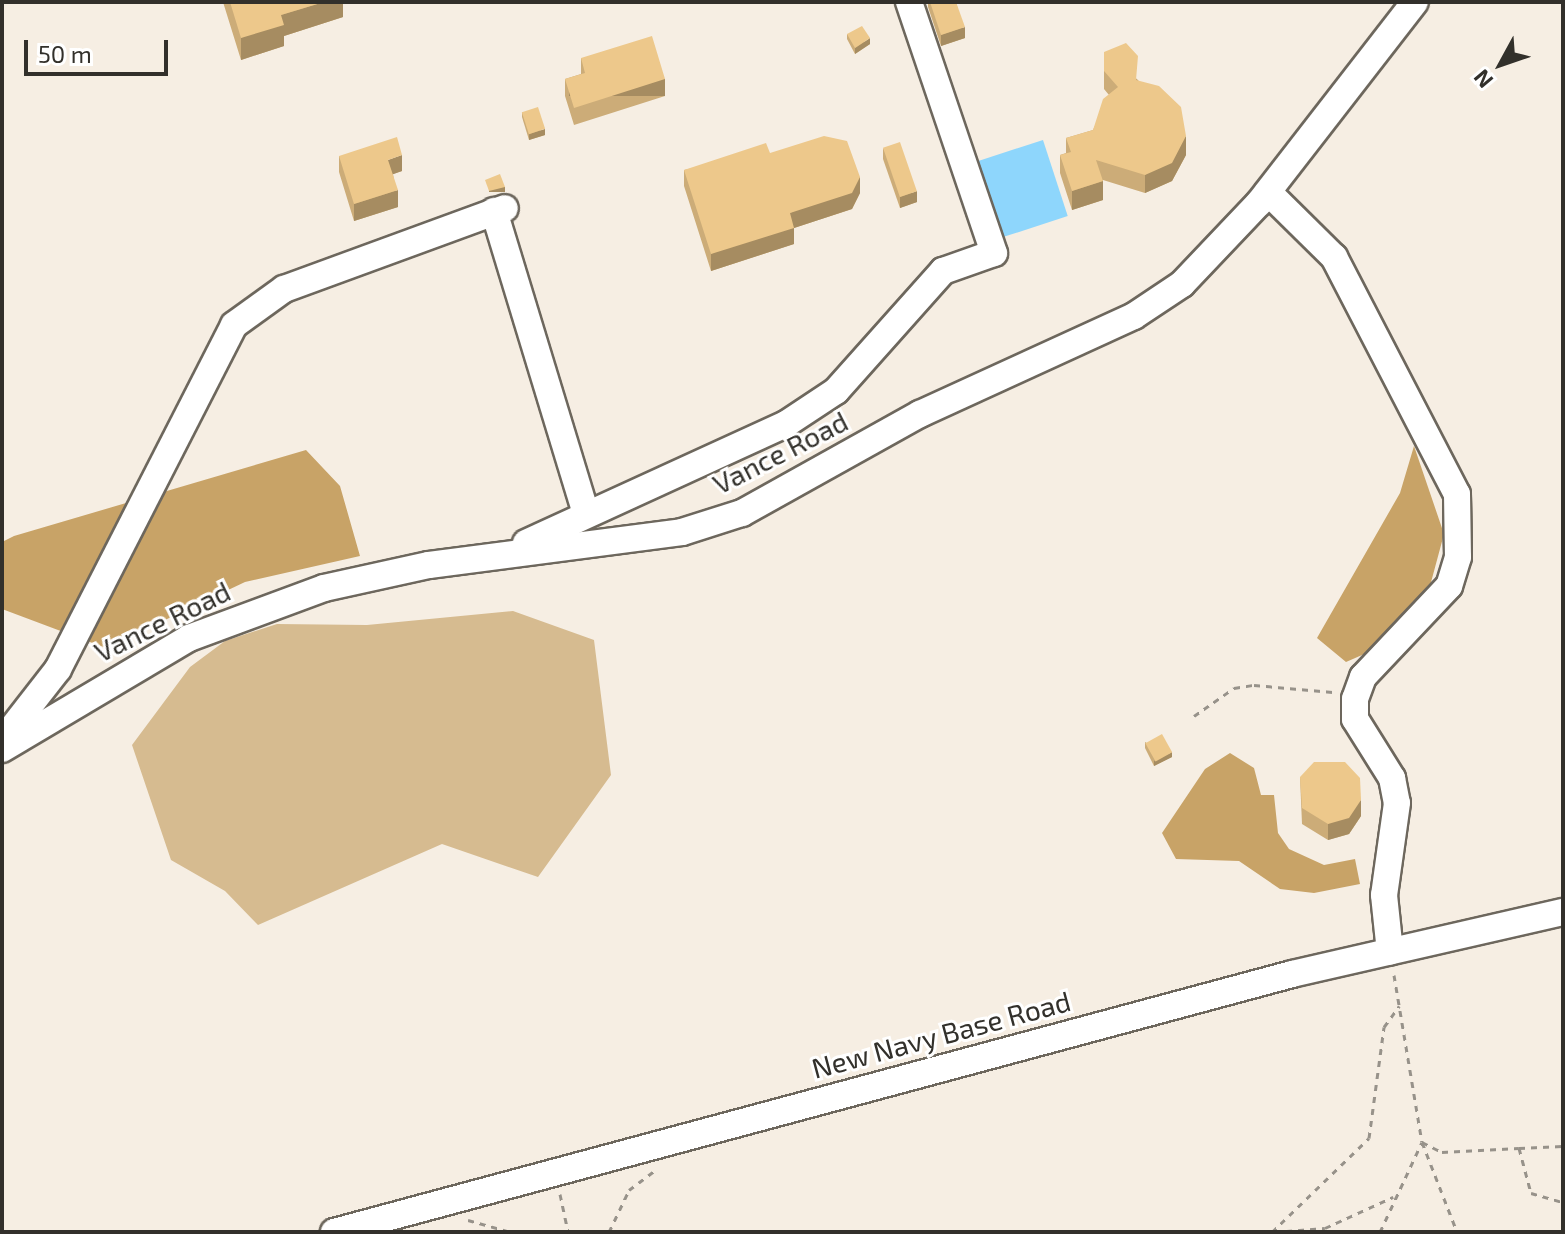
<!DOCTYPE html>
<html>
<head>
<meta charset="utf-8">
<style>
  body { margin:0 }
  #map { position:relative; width:1565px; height:1234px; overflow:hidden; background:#f6eee3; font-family:"Exo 2",sans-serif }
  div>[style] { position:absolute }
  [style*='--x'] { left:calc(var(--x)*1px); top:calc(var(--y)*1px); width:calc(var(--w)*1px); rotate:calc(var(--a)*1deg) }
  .green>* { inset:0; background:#d6bb90 }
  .forest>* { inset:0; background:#c8a367 }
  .water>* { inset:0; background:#8ed6fc; transform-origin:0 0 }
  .path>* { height:3px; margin-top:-1.5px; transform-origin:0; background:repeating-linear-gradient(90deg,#97928a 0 6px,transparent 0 12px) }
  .roads { filter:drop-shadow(2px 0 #6d675d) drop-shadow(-2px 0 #6d675d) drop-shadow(0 2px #6d675d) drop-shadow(0 -2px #6d675d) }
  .minor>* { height:26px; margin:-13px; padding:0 13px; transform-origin:13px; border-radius:13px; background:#fff }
  .wall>* { inset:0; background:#ccac78 }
  .shaded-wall>* { inset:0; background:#a68c61; transform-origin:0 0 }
  .building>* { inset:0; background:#edc88b; transform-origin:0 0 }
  span { translate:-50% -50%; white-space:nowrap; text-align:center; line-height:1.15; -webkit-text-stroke:6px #fff; paint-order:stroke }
  .street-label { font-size:28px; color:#32302b }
  .frame { position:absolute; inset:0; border:4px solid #32302b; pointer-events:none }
  .north { position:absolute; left:1461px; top:24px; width:80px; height:80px; -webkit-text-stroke:6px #fff; paint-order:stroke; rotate:230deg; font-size:22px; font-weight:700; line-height:32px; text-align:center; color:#32302b }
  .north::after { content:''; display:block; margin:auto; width:28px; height:36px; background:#32302b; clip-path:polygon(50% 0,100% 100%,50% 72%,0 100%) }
  .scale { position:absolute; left:24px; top:40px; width:144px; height:36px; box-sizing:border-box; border:4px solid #32302b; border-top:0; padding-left:10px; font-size:24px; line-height:28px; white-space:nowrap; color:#32302b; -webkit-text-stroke:6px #fff; paint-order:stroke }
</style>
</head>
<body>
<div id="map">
  <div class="green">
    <div style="clip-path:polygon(513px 611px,594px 640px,611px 775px,538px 877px,442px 844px,258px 925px,225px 891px,171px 860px,132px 745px,190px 667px,225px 641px,277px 624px,367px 625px)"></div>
  </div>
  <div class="forest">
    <div style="clip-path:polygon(1414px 446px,1444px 534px,1430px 586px,1369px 652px,1346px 662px,1317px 638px,1400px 493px)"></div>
    <div style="clip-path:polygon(306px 450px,340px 486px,360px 556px,245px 582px,106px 648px,2px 609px,2px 542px,14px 536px)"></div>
    <div style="clip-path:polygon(1230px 753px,1254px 768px,1261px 795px,1274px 795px,1278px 833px,1289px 849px,1324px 865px,1355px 859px,1360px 884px,1314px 893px,1280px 889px,1239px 861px,1176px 859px,1162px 833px,1205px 769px)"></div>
  </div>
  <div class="water">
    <div style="left:1043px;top:140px;width:80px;height:68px;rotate:72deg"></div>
  </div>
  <div class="path">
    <div style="--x:1194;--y:716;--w:49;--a:-35"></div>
    <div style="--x:1234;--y:688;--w:20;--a:-9"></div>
    <div style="--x:1254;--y:685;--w:79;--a:5.1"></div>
    <div style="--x:1394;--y:975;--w:169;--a:80.5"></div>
    <div style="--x:1422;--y:1142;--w:97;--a:68.7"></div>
    <div style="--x:1422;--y:1142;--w:22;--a:27"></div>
    <div style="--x:1442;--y:1152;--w:77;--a:-3"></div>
    <div style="--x:1519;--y:1148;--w:47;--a:75.1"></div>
    <div style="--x:1531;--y:1193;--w:33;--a:16"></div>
    <div style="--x:1519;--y:1148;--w:44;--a:-2.6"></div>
    <div style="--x:560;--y:1194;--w:39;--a:78"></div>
    <div style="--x:468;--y:1220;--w:45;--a:15.6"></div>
    <div style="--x:609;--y:1232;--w:47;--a:-64.5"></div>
    <div style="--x:629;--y:1190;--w:34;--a:-37"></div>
    <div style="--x:1272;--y:1232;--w:135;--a:-44.1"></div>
    <div style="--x:1369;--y:1138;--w:112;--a:-82.3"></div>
    <div style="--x:1384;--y:1027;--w:26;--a:-54"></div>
    <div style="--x:1274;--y:1232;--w:51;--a:-4.5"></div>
    <div style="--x:1325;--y:1228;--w:75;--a:-24.5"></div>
    <div style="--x:1380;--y:1232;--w:99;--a:-65"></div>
  </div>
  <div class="roads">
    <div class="minor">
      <div style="--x:1268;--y:192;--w:93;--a:44.6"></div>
      <div style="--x:1334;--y:257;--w:267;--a:62.6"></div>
      <div style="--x:1457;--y:494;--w:63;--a:89.1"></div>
      <div style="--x:1458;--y:557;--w:30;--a:107"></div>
      <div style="--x:1449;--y:586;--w:125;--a:133.4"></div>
      <div style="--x:1363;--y:677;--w:23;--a:110"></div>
      <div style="--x:1355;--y:699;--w:20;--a:90"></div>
      <div style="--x:1355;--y:719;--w:70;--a:57.9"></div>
      <div style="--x:1392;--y:778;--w:25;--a:79"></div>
      <div style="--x:1397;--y:803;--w:93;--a:98"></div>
      <div style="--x:1384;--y:895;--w:57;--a:84"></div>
      <div style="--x:494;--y:211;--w:316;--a:73.1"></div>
      <div style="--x:526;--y:543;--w:286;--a:-24.6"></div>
      <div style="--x:786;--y:424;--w:60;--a:-33.4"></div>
      <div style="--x:836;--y:391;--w:161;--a:-48.3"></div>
      <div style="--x:943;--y:271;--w:54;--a:-19.4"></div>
      <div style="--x:994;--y:253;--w:265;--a:-108.7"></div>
      <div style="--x:2;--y:741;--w:91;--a:-52.1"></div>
      <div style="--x:58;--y:669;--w:386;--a:-62.9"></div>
      <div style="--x:234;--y:325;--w:62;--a:-35.8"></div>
      <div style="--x:284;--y:289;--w:235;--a:-20.1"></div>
      <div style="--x:2;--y:749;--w:217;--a:-30.7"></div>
      <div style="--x:189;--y:638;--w:144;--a:-20.3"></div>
      <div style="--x:324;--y:588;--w:107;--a:-12.4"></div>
      <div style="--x:429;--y:565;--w:255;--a:-7.4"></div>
      <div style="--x:682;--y:532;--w:63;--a:-17.6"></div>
      <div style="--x:742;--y:513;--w:204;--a:-29.1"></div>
      <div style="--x:920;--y:414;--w:235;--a:-24.6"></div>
      <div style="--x:1134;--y:316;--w:58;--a:-33.7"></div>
      <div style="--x:1182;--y:284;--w:112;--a:-46.5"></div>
      <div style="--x:1259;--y:203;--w:254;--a:-52.2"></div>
      <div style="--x:334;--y:1232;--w:992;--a:-15.07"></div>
      <div style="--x:1292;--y:974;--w:278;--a:-12.9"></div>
    </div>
  </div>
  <div class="wall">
    <div style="clip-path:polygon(223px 2px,343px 2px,343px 17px,284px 36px,284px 46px,241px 60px)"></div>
    <div style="clip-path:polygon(928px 2px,956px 2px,965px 38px,941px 46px,928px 7px)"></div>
    <div style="clip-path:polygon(847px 34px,870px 44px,855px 54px,847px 39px)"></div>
    <div style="clip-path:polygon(1104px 52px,1138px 80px,1186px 155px,1172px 181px,1145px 193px,1103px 180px,1103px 200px,1072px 210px,1060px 173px,1060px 155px,1066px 153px,1066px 138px,1093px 130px,1109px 95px,1104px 89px)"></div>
    <div style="clip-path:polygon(581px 58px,665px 96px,574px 125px,565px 96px,565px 79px,581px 74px)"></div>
    <div style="clip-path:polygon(522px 112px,545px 135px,529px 140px,522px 117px)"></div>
    <div style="clip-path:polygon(883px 148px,917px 202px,900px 208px,883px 159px)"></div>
    <div style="clip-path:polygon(770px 153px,860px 193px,852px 209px,794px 228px,794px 244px,711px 271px,684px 186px,684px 170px)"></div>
    <div style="clip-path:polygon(339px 156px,402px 171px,393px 174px,398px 207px,354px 221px,339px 172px)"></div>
    <div style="clip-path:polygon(1145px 742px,1172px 757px,1154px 766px,1145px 748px)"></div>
    <div style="clip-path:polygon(1300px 777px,1361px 816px,1349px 834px,1328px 840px,1302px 824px)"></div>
  </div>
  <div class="shaded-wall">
    <div style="clip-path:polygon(324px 2px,343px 2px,343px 17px,284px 36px,284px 46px,241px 60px,241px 38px,281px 15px)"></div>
    <div style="clip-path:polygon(965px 27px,965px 38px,941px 46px,941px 35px)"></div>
    <div style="clip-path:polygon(870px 38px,870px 44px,855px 54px,855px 48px)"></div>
    <div style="left:665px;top:79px;width:17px;height:96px;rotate:90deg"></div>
    <div style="clip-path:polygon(545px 129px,545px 135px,529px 140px,529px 134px)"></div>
    <div style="clip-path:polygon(1186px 136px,1186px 155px,1172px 181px,1145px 193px,1145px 175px)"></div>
    <div style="clip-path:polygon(402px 155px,402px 171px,388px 176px,388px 160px)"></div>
    <div style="clip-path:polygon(860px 177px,860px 193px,852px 209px,794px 228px,794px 244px,711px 271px,711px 254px)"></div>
    <div style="clip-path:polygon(1103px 181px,1103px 200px,1072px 210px,1072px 191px)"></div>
    <div style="left:505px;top:187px;width:5px;height:16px;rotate:90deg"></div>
    <div style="clip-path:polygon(398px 190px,398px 207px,354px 221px,354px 204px)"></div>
    <div style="clip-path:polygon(917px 191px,917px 202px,900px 208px,900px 197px)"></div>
    <div style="clip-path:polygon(1172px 752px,1172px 757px,1154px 766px,1154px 761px)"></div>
    <div style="clip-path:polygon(1361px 800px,1361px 816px,1349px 834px,1328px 840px,1328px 824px)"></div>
  </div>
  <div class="building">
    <div style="clip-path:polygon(230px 2px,324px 2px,281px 15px,284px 25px,241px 38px)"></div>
    <div style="clip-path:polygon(930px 2px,956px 2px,965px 27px,941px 35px)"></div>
    <div style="clip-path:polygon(862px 26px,870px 38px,855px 48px,847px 34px)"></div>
    <div style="clip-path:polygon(652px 36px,665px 79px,574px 108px,565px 79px,585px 73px,581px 58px)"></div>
    <div style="clip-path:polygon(1126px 43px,1138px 56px,1136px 80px,1159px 86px,1181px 107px,1186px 136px,1172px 163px,1145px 175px,1096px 160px,1103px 181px,1072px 191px,1060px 155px,1071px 152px,1066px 138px,1093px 130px,1103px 99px,1118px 87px,1104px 71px,1104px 52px)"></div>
    <div style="left:538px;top:107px;width:23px;height:17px;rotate:72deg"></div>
    <div style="clip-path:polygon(824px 136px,847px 141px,860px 177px,852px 193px,790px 213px,794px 228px,711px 254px,684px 170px,766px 143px,770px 153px)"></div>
    <div style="clip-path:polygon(397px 137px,402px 155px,388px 160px,398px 190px,354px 204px,339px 156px)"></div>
    <div style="left:900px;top:142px;width:52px;height:18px;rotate:71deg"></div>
    <div style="clip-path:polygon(500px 174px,505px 187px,489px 191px,485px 180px)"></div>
    <div style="left:1162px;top:734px;width:21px;height:19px;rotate:61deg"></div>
    <div style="clip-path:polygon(1314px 762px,1345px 762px,1360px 778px,1361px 800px,1349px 818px,1328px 824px,1302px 808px,1300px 777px)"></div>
  </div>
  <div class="street-label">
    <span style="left:780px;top:452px;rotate:-27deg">Vance Road</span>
    <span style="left:162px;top:621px;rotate:-26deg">Vance Road</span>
    <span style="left:941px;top:1034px;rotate:-15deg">New Navy Base Road</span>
  </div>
  <div class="frame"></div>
  <div class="north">N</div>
  <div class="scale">50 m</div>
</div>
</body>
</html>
